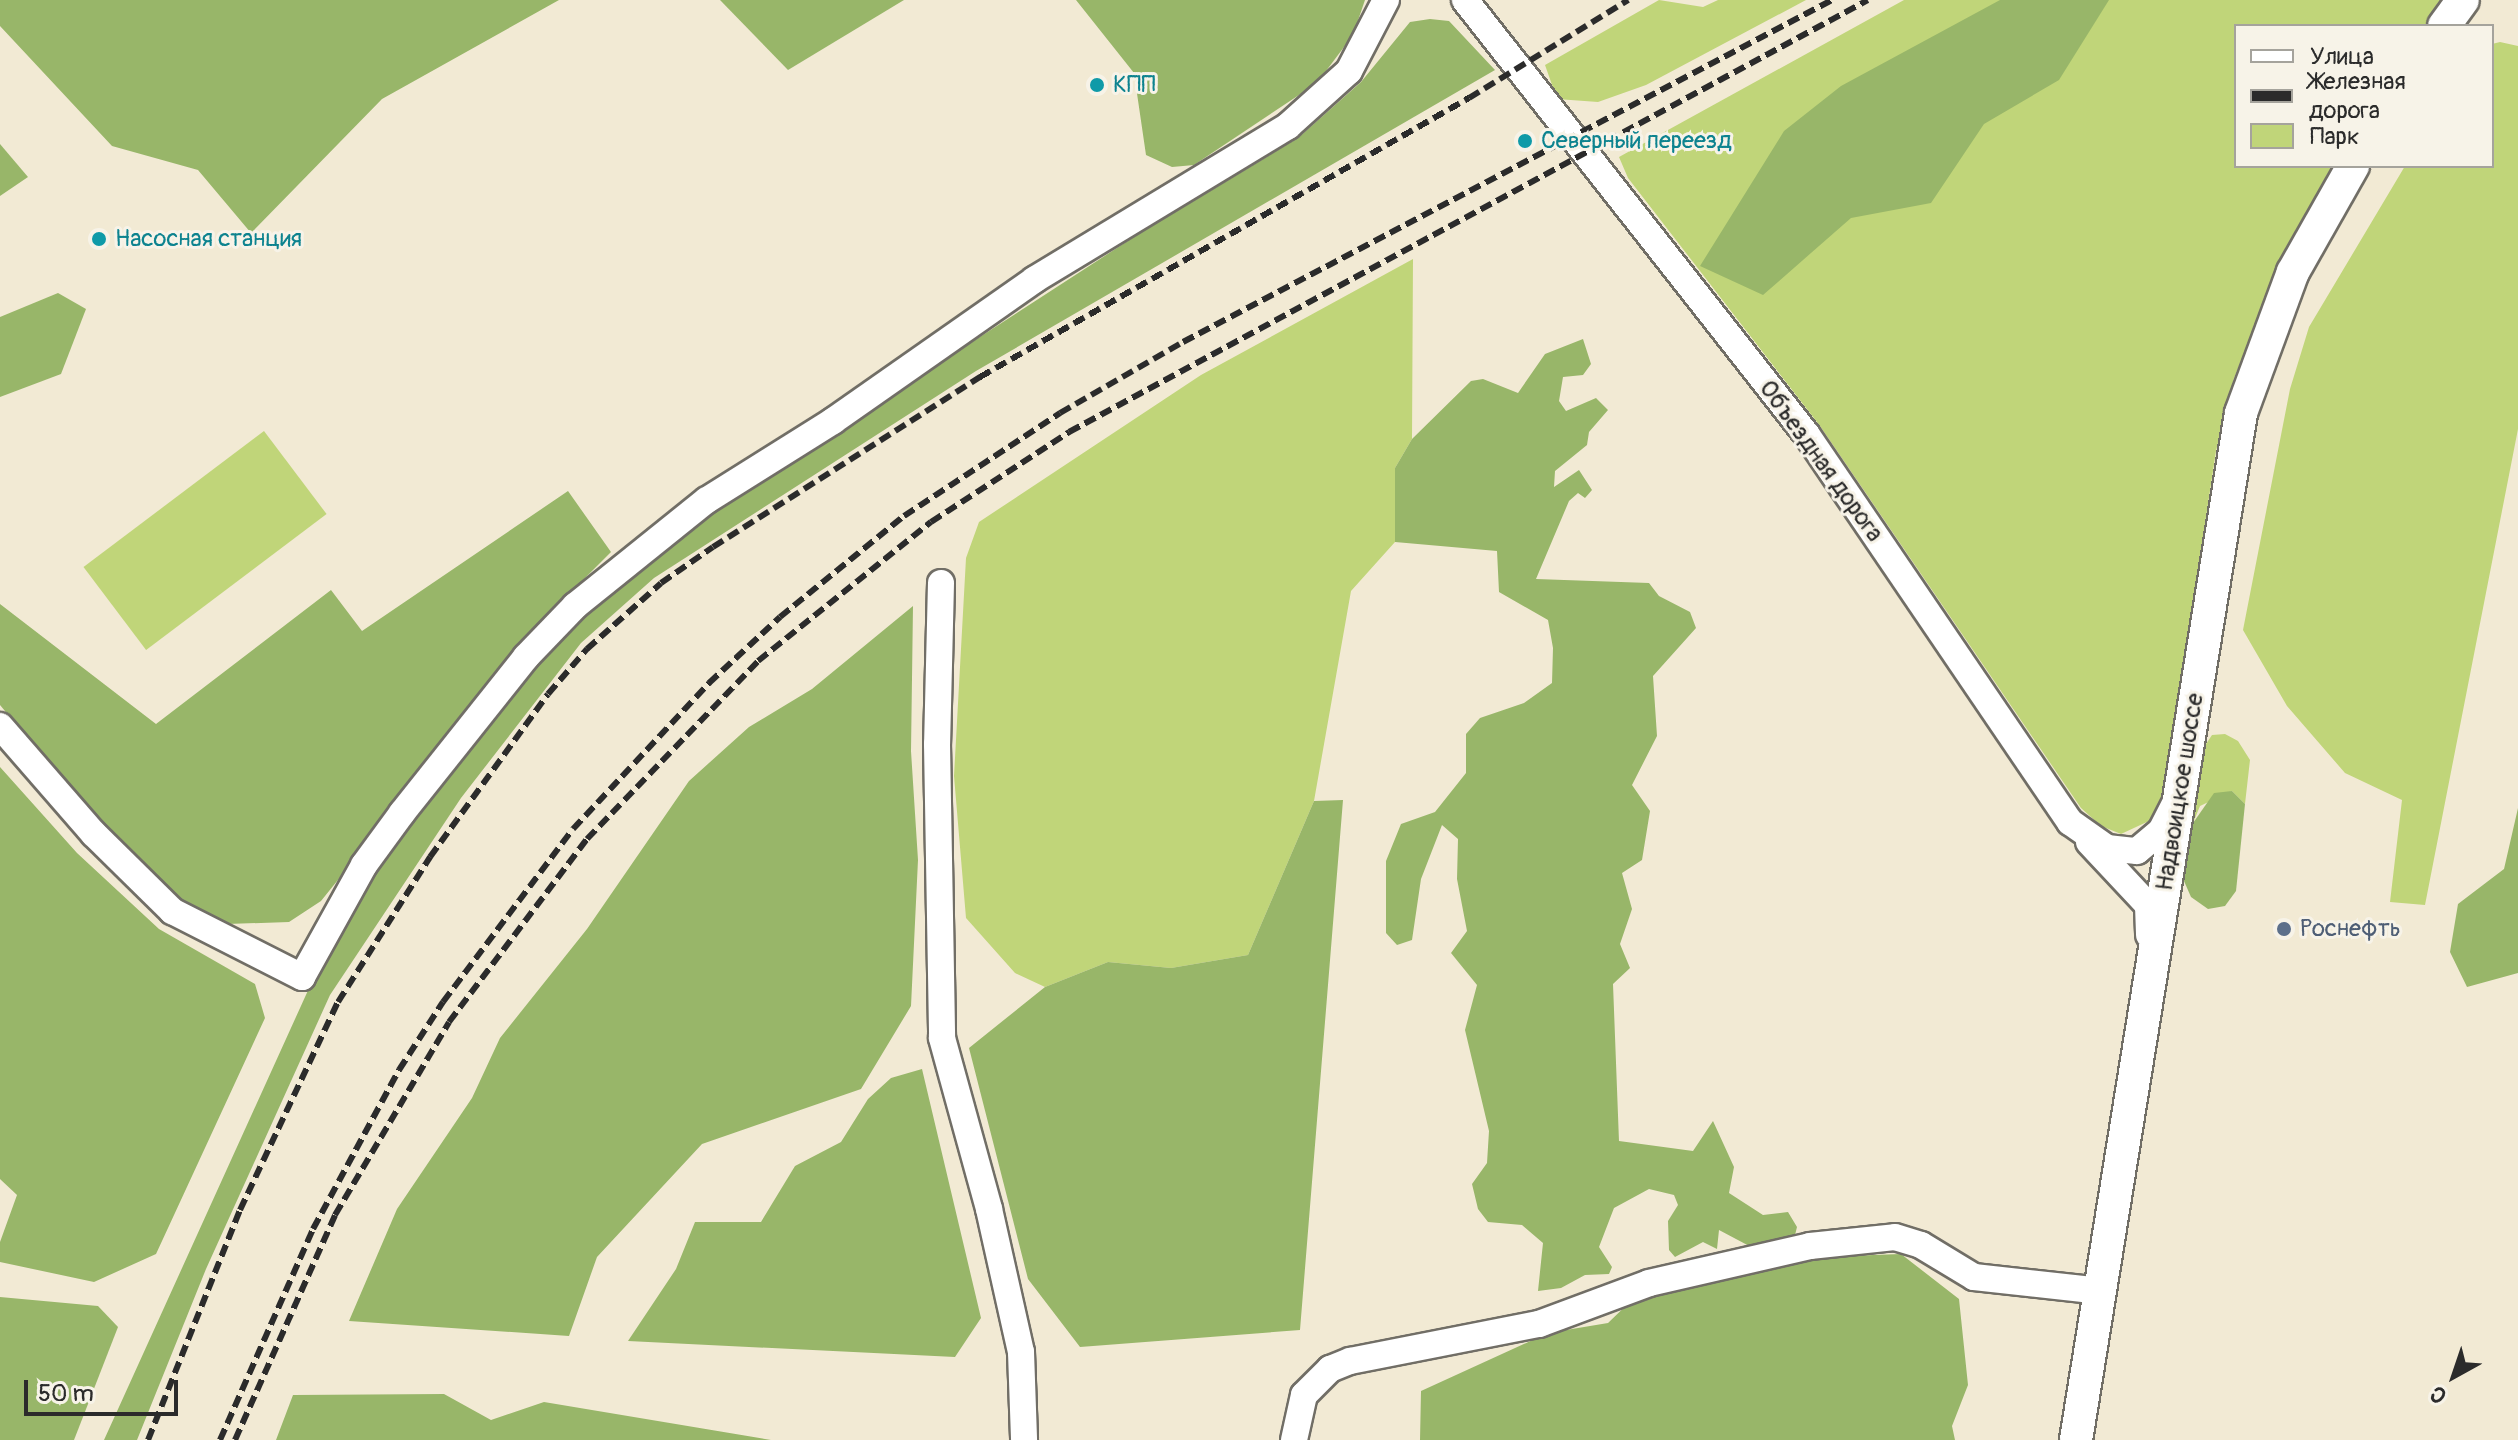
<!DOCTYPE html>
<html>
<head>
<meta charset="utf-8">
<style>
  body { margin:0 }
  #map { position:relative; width:2518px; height:1440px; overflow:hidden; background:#f2ead4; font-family:Pangolin,sans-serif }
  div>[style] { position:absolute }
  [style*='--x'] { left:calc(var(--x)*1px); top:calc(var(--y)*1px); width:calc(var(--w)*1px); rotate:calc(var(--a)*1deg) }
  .green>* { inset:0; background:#c0d579; transform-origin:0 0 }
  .forest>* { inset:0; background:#98b669 }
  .roads { filter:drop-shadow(2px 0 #716e66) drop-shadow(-2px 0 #716e66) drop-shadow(0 2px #716e66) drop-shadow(0 -2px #716e66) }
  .minor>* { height:26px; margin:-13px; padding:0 13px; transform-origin:13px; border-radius:13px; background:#fff }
  .major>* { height:32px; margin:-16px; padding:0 16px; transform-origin:16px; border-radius:16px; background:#fff }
  .rail>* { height:6px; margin-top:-3px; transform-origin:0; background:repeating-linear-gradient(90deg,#2b2b2b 0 12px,transparent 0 18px) }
  .dots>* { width:22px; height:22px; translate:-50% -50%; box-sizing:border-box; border:4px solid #f7f3e8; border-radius:50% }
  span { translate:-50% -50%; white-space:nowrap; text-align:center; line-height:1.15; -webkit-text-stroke:6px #f7f3e8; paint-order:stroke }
  .culture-label { font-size:24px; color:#0d838f }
  .left { translate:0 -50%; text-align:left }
  .street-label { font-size:24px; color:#2b2b2b }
  .service-label { font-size:24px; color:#4e5e75 }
  .legend { position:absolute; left:2234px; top:24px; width:260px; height:144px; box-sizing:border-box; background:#f7f3e8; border:2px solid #a5a39c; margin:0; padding:10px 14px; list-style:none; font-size:24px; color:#2b2b2b }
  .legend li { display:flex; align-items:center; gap:16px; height:40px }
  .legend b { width:40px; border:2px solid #a5a39c }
  .north { position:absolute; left:2414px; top:1336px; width:80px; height:80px; -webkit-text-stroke:6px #f7f3e8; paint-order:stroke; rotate:220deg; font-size:22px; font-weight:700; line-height:32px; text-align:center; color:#2b2b2b }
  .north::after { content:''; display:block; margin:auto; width:28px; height:36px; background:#2b2b2b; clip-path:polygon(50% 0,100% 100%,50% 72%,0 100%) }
  .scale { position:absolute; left:24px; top:1380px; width:154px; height:36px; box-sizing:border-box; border:4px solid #2b2b2b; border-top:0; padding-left:10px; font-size:24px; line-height:28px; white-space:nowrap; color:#2b2b2b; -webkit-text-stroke:6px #f7f3e8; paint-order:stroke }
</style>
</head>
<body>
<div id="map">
  <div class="green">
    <div style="clip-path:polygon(1659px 0,1703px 7px,1718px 0,1806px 0,1646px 85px,1598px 102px,1557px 99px,1545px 65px)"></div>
    <div style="clip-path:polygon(1904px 0,2441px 0,2425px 26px,2236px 26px,2236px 166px,2341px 166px,2263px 307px,2234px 378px,2216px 451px,2163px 801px,2149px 821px,2121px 834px,2101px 826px,2081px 808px,1820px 426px,1628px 178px,1619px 157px)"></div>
    <div style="clip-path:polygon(2500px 42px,2518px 46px,2518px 429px,2425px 905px,2390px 902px,2402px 800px,2345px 773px,2287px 706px,2243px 630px,2290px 389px,2309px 327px,2405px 166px,2492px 166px,2492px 44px)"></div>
    <div style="clip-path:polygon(1413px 259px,1412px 439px,1395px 468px,1395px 542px,1351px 591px,1314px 801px,1248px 955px,1171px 968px,1108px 962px,1045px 987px,1015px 973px,966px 918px,954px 776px,966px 558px,979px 522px,1201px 375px)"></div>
    <div style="left:264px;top:431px;width:104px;height:226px;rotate:53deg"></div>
    <div style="clip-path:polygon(2225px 734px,2238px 741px,2250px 760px,2245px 804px,2232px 791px,2200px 806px,2193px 823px,2204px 747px,2212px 735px)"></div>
  </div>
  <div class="forest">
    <div style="clip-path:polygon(0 0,559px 0,382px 99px,251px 233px,198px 170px,112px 146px,0 26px)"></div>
    <div style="clip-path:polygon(720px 0,904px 0,788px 70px)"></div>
    <div style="clip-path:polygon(1076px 0,1365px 0,1353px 35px,1317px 83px,1194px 165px,1172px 167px,1146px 155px,1134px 73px)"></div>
    <div style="clip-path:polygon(2000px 0,2109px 0,2059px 80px,1984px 124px,1931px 203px,1851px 218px,1763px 295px,1700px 266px,1784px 131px,1841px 86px)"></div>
    <div style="clip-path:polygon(1430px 19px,1449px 21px,1495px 70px,976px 371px,654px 578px,581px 643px,461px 798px,330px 995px,206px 1269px,137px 1440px,104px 1440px,315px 975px,376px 867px,537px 663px,598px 600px,727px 501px,1137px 235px,1298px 138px,1361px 82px,1410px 22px)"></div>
    <div style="clip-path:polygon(0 144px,28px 177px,0 196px)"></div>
    <div style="clip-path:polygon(58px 293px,86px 309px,61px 374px,0 397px,0 317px)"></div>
    <div style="clip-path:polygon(1583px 339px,1591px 364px,1583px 375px,1563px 377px,1559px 401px,1566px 411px,1596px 398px,1608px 410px,1589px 432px,1587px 445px,1555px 471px,1554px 487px,1579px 470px,1592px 490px,1585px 498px,1578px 493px,1569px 501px,1536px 579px,1649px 583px,1659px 596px,1690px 612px,1696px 628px,1653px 676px,1657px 736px,1632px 785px,1650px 811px,1642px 860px,1622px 873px,1632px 909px,1620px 944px,1630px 968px,1613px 984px,1619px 1141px,1693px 1151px,1713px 1121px,1734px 1167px,1729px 1193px,1763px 1215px,1788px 1212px,1797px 1227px,1794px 1239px,1753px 1248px,1719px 1230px,1717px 1249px,1703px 1242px,1675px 1257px,1669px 1250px,1668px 1221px,1678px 1205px,1674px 1195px,1649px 1189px,1614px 1208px,1599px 1247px,1612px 1267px,1609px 1274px,1585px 1275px,1561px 1288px,1538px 1291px,1543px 1243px,1522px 1225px,1488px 1222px,1478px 1209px,1472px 1184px,1487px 1163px,1489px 1131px,1465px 1030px,1477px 985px,1451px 953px,1467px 931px,1457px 879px,1458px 839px,1442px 825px,1421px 879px,1412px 940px,1397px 945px,1386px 933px,1386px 861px,1401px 824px,1435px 812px,1466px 773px,1466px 734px,1480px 718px,1524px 703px,1552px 683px,1553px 648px,1548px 620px,1499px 592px,1497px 551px,1395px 542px,1395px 468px,1412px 439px,1471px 381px,1483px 379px,1518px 393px,1545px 354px)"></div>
    <div style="clip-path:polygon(568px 491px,611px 552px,563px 600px,321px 901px,289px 922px,227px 924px,181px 900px,68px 787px,0 705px,0 604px,156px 724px,331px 590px,362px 631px)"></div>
    <div style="clip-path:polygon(913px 606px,911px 751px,918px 860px,911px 1006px,861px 1089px,702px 1144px,597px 1257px,569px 1336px,349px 1321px,397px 1209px,472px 1098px,500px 1038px,587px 929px,689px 781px,749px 727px,812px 689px)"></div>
    <div style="clip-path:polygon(0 767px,77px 853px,159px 929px,255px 984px,265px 1018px,156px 1254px,94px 1282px,0 1262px,0 1242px,17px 1195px,0 1179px)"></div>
    <div style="clip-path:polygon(2232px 791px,2245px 804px,2236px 891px,2225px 906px,2208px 909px,2191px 897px,2184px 881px,2193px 823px,2214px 793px)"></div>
    <div style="clip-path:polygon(1343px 800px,1300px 1330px,1080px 1347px,1028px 1279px,969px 1048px,1045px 987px,1108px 962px,1171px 968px,1248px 955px,1314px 801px)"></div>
    <div style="clip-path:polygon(2518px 808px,2518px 973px,2467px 987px,2450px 952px,2458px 904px,2504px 869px)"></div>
    <div style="clip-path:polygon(922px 1069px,981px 1318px,955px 1357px,628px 1341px,676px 1269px,695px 1222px,761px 1222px,795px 1166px,841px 1142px,868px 1099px,891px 1078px)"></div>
    <div style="clip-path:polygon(1901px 1254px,1959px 1299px,1968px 1385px,1952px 1426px,1955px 1440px,1420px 1440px,1421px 1391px,1548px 1333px,1608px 1323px,1635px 1297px,1819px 1257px)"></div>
    <div style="clip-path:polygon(0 1297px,98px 1306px,118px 1327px,74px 1440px,0 1440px)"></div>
    <div style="clip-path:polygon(444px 1394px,491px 1420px,544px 1402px,771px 1440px,276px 1440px,293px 1395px)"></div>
  </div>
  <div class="roads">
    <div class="minor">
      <div style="--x:1465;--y:0;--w:553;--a:51.83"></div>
      <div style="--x:1807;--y:435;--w:468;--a:55.8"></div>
      <div style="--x:2070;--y:822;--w:45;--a:35.1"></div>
      <div style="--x:2107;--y:848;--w:30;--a:6"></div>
      <div style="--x:2137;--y:851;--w:31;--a:-40"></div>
      <div style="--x:2161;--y:831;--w:30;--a:-63"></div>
      <div style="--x:941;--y:583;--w:161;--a:91.4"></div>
      <div style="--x:937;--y:744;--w:294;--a:89"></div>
      <div style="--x:942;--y:1038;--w:177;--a:74.6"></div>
      <div style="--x:989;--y:1209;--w:147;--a:77.4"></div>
      <div style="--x:1021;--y:1352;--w:88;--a:88"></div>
      <div style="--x:0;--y:726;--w:143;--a:49"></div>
      <div style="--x:94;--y:834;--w:110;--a:44.6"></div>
      <div style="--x:172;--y:911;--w:146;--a:26.9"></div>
      <div style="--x:302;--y:977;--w:128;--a:-61"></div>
      <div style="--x:364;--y:865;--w:64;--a:-53.8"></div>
      <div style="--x:402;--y:813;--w:199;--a:-51.5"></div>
      <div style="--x:526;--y:657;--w:71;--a:-46.1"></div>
      <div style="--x:575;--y:606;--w:169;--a:-38.8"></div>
      <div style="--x:707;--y:500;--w:149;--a:-32.1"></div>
      <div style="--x:833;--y:421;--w:246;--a:-35"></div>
      <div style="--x:1034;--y:280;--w:297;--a:-31.2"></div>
      <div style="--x:1288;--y:126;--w:82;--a:-42"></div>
      <div style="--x:1349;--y:71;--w:80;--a:-62.5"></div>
      <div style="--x:2089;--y:842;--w:86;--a:46.9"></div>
      <div style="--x:2148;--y:905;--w:30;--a:88"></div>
      <div style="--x:1294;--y:1440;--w:46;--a:-77.5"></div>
      <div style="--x:1304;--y:1395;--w:37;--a:-45"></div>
      <div style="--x:1330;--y:1369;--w:22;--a:-22"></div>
      <div style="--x:1350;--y:1361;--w:193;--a:-11.1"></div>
      <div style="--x:1539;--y:1324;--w:117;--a:-20.4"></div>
      <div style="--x:1649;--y:1283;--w:165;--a:-12.9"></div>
      <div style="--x:1810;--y:1246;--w:85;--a:-6"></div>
      <div style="--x:1895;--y:1237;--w:27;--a:17"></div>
      <div style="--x:1921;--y:1245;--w:62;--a:31.1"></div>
      <div style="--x:1974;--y:1277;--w:128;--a:6.3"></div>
    </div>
    <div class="major">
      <div style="--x:2444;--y:26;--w:32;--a:-54"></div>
      <div style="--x:2076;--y:1440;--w:1040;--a:-80.87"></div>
      <div style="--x:2241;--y:413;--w:150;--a:-69.8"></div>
      <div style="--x:2293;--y:272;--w:122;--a:-60.5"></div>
    </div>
  </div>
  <div class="rail">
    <div style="--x:148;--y:1440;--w:248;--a:-68.2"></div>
    <div style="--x:240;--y:1210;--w:230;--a:-64.8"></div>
    <div style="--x:338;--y:1002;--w:172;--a:-57.6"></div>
    <div style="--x:430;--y:857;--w:201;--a:-54.1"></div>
    <div style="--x:548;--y:694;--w:60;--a:-49.1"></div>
    <div style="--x:587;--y:649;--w:99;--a:-41.7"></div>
    <div style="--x:661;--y:583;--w:63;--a:-34.7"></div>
    <div style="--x:713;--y:547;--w:317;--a:-32.5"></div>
    <div style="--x:980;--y:377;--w:563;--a:-29.71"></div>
    <div style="--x:1469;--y:98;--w:187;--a:-31.6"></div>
    <div style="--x:220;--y:1440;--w:231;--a:-66.2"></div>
    <div style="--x:313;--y:1229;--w:181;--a:-61.6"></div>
    <div style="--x:399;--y:1070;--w:81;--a:-57.1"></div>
    <div style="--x:443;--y:1002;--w:216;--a:-53.1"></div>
    <div style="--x:573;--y:829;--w:200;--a:-47"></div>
    <div style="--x:709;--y:683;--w:97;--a:-42.9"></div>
    <div style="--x:780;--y:617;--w:160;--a:-39.2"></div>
    <div style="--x:904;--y:516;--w:187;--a:-33.4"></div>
    <div style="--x:1060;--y:413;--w:142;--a:-30"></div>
    <div style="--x:1183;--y:342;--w:734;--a:-27.79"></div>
    <div style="--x:235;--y:1440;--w:246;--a:-66"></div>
    <div style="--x:335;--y:1215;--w:224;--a:-59.4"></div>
    <div style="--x:449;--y:1022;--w:229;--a:-53"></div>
    <div style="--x:587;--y:839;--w:247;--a:-46.1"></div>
    <div style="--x:758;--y:661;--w:222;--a:-38.8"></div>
    <div style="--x:931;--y:522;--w:165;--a:-33.1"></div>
    <div style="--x:1069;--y:432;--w:908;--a:-28.4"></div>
  </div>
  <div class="dots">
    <div style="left:1097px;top:85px;background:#0f9aa8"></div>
    <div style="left:1525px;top:141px;background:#0f9aa8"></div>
    <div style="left:99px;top:239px;background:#0f9aa8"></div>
    <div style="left:2284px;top:929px;background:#5c6f8a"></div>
  </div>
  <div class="culture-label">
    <span class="left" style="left:1113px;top:85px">КПП</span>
    <span class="left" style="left:1541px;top:141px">Северный переезд</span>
    <span class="left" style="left:115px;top:239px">Насосная станция</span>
  </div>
  <div class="street-label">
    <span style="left:1821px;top:461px;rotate:54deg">Объездная дорога</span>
    <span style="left:2180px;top:792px;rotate:-81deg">Надвоицкое шоссе</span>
  </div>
  <div class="service-label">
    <span class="left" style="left:2300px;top:929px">Роснефть</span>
  </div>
  <ul class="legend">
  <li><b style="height:10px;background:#fff"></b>Улица</li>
  <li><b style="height:10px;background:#2b2b2b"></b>Железная дорога</li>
  <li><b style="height:22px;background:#c0d579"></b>Парк</li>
  </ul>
  <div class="north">С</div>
  <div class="scale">50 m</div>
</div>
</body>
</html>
